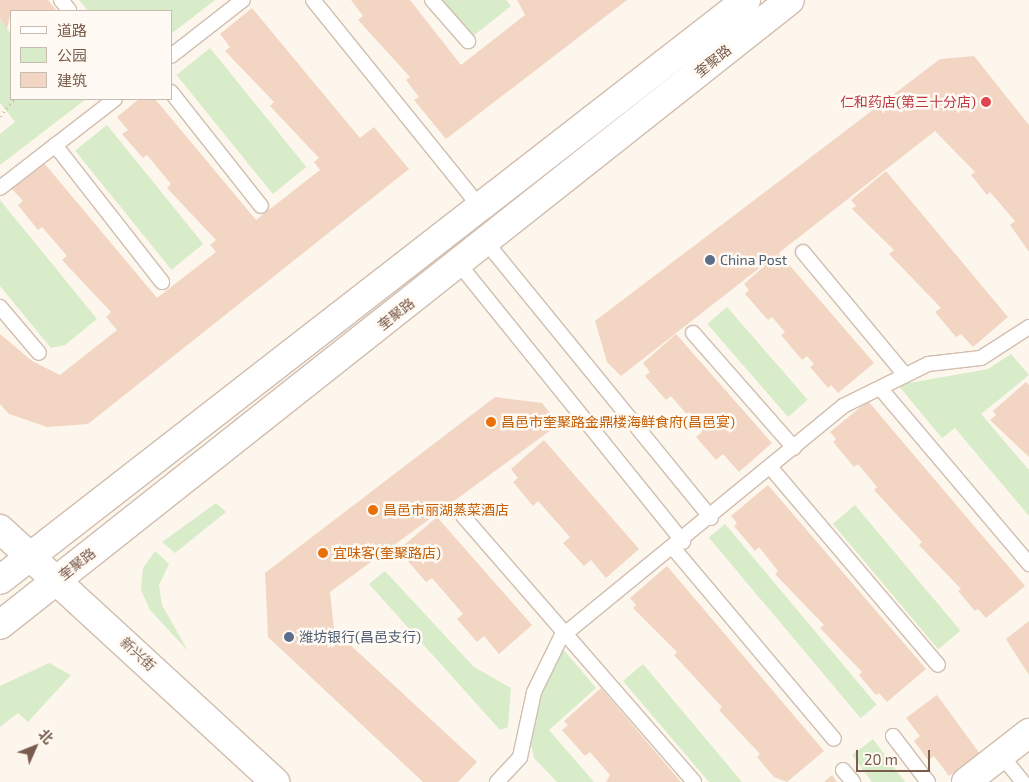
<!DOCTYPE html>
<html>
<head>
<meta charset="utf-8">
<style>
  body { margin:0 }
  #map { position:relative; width:1029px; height:782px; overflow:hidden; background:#fdf6ec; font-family:"Exo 2","Noto Sans SC",sans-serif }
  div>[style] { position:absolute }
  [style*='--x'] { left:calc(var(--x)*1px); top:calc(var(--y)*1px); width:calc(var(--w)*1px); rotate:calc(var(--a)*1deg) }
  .green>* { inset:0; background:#d8ecc9; transform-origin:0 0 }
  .building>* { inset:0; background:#f3d5c3 }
  .path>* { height:3px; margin-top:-1.5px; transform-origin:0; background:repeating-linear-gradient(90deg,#d9b8a5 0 1px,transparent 0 5px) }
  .roads { filter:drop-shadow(1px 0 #d1beb0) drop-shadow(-1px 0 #d1beb0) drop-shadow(0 1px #d1beb0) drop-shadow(0 -1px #d1beb0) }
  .lane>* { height:14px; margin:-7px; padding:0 7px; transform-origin:7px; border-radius:7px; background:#fff }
  .street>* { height:28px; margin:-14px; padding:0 14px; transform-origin:14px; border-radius:14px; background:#fff }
  .secondary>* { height:28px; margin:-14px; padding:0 14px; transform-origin:14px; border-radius:14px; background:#fff }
  .dots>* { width:14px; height:14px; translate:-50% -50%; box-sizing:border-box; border:2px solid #fffaf3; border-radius:50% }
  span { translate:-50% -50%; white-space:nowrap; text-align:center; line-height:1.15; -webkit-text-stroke:5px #fffaf3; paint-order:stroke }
  .street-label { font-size:14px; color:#7a5c4d }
  .health-label { font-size:14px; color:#be3a42 }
  .right { translate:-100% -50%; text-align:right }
  .service-label { font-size:14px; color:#4e5e75 }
  .left { translate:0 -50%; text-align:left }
  .food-label { font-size:14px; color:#c56008 }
  .legend { position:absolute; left:10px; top:10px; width:162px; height:90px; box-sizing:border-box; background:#fffaf3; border:1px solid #cabbb1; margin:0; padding:6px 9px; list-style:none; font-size:15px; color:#7a5c4d }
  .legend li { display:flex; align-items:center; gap:10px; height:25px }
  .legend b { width:25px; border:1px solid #cabbb1 }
  .north { position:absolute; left:10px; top:722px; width:50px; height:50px; -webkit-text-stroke:4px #fffaf3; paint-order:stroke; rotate:46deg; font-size:14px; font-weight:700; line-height:20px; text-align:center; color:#7a5c4d }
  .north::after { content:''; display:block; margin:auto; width:18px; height:22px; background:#7a5c4d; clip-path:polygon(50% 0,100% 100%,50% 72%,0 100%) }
  .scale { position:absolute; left:856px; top:750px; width:74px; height:22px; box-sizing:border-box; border:2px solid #7a5c4d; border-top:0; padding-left:6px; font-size:15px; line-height:18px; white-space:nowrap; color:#7a5c4d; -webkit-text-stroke:4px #fffaf3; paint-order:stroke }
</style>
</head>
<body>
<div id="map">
  <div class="green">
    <div style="clip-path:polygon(79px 0,215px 0,171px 34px,171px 11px,88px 11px)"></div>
    <div style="clip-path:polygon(443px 0,506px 0,511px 6px,472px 37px)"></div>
    <div style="clip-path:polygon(0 20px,11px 34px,11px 99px,86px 99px,0 165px,0 134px,15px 122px,0 103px)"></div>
    <div style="left:210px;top:48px;width:153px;height:43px;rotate:51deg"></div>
    <div style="left:107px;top:125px;width:153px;height:41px;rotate:51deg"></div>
    <div style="clip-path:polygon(0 200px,97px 319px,65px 345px,51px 348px,0 286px)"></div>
    <div style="left:727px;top:307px;width:123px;height:26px;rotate:49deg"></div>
    <div style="clip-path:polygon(1011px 354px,1029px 375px,981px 414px,1029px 470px,1029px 516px,955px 428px,942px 438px,898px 385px,988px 369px)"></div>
    <div style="clip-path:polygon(216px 503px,226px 512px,175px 553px,162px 542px)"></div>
    <div style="left:855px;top:505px;width:164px;height:29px;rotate:50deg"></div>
    <div style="left:725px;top:524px;width:236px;height:21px;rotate:50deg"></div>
    <div style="clip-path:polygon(155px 551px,169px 564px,159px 585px,162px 605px,188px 651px,150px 610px,141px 590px,143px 568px)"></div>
    <div style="clip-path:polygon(385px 571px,474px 667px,511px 688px,508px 727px,500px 730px,369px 584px)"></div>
    <div style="clip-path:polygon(563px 649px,596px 688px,549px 730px,594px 782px,557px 782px,534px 758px,530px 741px,540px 689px)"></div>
    <div style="clip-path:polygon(49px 663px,71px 675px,28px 722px,18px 713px,0 727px,0 686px)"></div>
    <div style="clip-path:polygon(643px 664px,742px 782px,709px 782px,623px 681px)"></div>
    <div style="clip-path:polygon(873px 739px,905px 782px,872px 782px,852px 755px)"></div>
  </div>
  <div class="building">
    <div style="clip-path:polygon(0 0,48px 0,57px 11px,11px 11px,7px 29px,0 19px)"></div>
    <div style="clip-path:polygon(351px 0,410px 0,461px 65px,525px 15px,517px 0,627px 0,446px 139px,414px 100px,419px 97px,406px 80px,410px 77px,358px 20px,363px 16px)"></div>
    <div style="clip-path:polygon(252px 8px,360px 138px,374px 127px,409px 169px,88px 424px,47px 427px,9px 414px,0 404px,0 334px,32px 361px,60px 375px,117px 330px,106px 317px,111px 312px,62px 260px,67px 256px,42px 227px,38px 230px,18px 205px,23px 201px,12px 189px,44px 163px,157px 298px,216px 252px,210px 245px,216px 240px,167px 188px,171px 184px,147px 155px,143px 158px,122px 134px,128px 130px,117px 117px,139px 99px,155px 99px,256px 220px,320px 170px,314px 162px,319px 158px,270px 106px,274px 102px,225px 51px,230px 47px,220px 34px)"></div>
    <div style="clip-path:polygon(974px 56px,1029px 125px,1029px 252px,1010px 225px,1015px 221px,990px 192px,987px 195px,971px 175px,975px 172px,935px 131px,621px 376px,607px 362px,595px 321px,940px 59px)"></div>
    <div style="clip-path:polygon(886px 171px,1008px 317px,973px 347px,961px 334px,956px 337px,935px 312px,941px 308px,889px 254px,894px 250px,852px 209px,856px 206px,851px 200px)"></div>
    <div style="clip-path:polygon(779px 253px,874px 363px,838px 393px,831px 385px,828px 388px,810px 367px,814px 364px,807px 356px,802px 360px,781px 335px,785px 332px,772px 317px,768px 320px,745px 294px,749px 290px,744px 284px)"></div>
    <div style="clip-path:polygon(676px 334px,772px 443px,739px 472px,723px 454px,716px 460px,696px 437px,702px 432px,671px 396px,666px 400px,645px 376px,650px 372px,643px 363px)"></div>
    <div style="clip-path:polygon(1026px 382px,1029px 385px,1029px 457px,990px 420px,996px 415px,993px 411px)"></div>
    <div style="clip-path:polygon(495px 397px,542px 403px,559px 424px,330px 592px,334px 630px,477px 762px,458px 782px,423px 782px,268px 637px,265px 573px)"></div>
    <div style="clip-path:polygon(868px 401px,1025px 586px,986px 618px,978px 609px,975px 611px,958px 591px,961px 589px,919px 545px,922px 542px,874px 490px,877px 487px,858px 464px,854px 467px,833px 442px,836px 439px,830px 432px)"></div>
    <div style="clip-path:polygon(544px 440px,639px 549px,606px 578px,591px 560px,584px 566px,563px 543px,570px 537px,538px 501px,533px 506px,513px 482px,518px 478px,511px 469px)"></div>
    <div style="clip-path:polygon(768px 485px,926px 669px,887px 702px,879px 693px,876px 695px,859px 675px,862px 672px,820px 628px,824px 625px,775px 574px,778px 571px,759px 547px,755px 551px,734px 526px,737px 523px,731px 516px)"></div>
    <div style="clip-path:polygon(437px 517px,532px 625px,499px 654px,484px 636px,477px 642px,457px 619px,463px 614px,432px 578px,426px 582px,406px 559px,411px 554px,403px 546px)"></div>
    <div style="clip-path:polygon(667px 566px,824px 751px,787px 782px,774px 777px,757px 757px,760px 754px,719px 710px,722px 707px,674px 655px,677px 652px,633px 608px,636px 605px,630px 598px)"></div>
    <div style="clip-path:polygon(1029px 621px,1029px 675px,1006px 639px)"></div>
    <div style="clip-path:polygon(601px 688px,681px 782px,606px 782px,610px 775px,590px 752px,585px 756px,562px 730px,568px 725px,564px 721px)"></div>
    <div style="clip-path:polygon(937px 695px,980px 754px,949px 776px,934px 756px,928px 760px,914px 741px,920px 736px,906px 718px)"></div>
    <div style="clip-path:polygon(832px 775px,837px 782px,824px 782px)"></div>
  </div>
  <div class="path">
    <div style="--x:0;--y:116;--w:22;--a:-51"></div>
  </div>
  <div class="roads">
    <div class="lane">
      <div style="--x:61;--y:0;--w:13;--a:51"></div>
      <div style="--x:313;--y:0;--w:266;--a:51.1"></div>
      <div style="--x:432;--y:0;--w:55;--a:48.7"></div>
      <div style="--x:171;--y:56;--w:91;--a:-37.9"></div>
      <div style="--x:171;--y:92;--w:145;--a:51.7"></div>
      <div style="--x:55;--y:145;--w:174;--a:52"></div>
      <div style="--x:0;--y:188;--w:145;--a:-37.7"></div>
      <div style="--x:486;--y:242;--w:356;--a:50.8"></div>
      <div style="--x:803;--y:252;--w:160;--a:50.3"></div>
      <div style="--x:459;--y:264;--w:357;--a:51.1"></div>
      <div style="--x:0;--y:307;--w:60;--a:49.7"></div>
      <div style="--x:693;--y:333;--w:153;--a:48.7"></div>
      <div style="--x:880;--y:388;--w:231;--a:49.7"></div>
      <div style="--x:771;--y:468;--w:258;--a:49.7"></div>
      <div style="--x:463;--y:516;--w:352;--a:49"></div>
      <div style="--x:674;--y:549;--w:248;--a:49.9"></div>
      <div style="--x:893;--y:736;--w:58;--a:52.7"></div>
      <div style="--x:1001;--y:755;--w:35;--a:51"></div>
      <div style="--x:843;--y:770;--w:16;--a:50"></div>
      <div style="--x:497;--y:782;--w:34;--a:-47"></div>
      <div style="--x:520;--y:757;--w:66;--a:-77.8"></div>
      <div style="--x:534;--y:692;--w:61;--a:-63.9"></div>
      <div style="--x:561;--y:637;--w:365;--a:-39.3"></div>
      <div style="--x:843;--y:406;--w:95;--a:-26.3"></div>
      <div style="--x:928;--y:364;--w:53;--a:-6.5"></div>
      <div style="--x:981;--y:358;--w:57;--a:-32.9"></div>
    </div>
    <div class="street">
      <div style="--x:966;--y:782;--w:80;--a:-37.9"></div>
    </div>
    <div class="secondary">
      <div style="--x:0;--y:529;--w:374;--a:42.6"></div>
      <div style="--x:0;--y:580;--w:945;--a:-37.86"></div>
      <div style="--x:0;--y:625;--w:1007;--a:-38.35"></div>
    </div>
  </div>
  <div class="dots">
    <div style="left:986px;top:102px;background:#e0444e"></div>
    <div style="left:710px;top:260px;background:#5c6f8a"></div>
    <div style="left:491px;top:422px;background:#e8710a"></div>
    <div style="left:373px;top:510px;background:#e8710a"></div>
    <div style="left:323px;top:553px;background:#e8710a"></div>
    <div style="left:289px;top:637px;background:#5c6f8a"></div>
  </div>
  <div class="street-label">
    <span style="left:713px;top:61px;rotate:-39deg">奎聚路</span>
    <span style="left:396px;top:314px;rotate:-38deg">奎聚路</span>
    <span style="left:77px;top:564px;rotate:-38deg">奎聚路</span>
    <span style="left:138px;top:654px;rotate:43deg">新兴街</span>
  </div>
  <div class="health-label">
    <span class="right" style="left:976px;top:102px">仁和药店(第三十分店)</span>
  </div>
  <div class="service-label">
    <span class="left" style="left:720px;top:260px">China Post</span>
    <span class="left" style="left:299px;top:637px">潍坊银行(昌邑支行)</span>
  </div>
  <div class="food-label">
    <span class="left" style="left:501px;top:422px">昌邑市奎聚路金鼎楼海鲜食府(昌邑宴)</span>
    <span class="left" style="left:383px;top:510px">昌邑市丽湖蒸菜酒店</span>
    <span class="left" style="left:333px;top:553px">宜味客(奎聚路店)</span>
  </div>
  <ul class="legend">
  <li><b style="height:6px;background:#fff"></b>道路</li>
  <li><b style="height:14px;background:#d8ecc9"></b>公园</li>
  <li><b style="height:14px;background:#f3d5c3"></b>建筑</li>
  </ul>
  <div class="north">北</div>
  <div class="scale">20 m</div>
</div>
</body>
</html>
